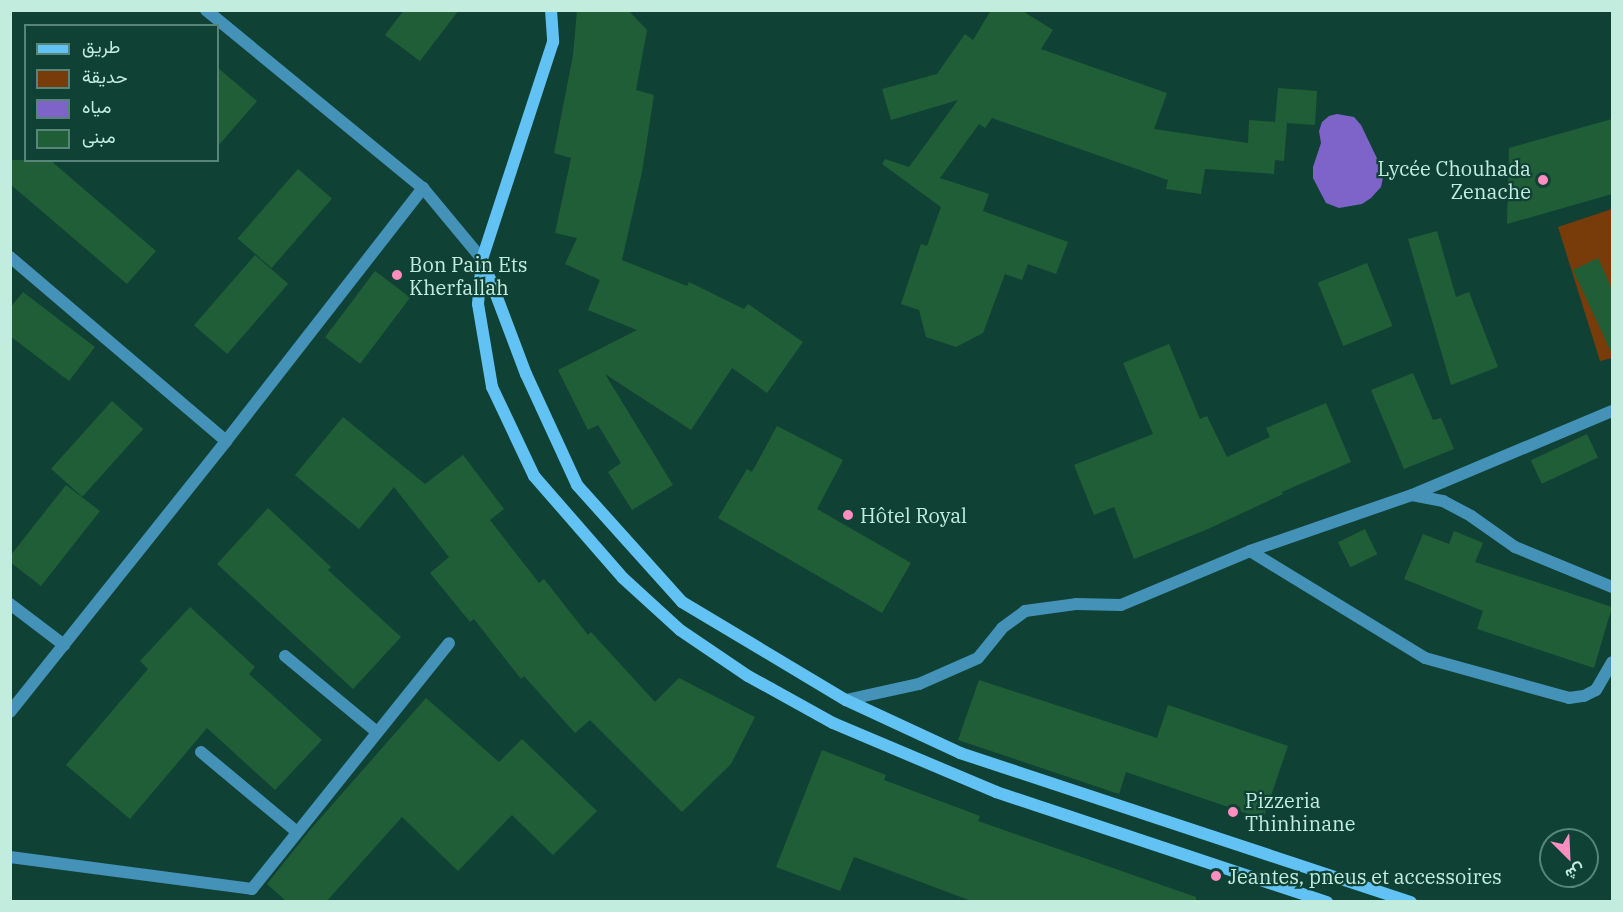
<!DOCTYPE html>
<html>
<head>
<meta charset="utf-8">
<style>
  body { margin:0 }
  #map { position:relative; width:1623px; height:912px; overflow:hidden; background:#104135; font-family:"IBM Plex Serif",Vazirmatn,serif }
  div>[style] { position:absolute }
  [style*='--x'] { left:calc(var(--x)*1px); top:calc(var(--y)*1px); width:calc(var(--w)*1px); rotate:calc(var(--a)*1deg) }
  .green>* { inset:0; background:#783c0b }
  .water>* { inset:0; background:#7e64c9 }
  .building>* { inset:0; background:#205e38; transform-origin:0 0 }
  .street>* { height:12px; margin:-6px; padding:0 6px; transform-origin:6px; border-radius:6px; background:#4592b8 }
  .secondary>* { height:12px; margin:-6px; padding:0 6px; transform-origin:6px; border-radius:6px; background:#61c2f3 }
  .dots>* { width:16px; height:16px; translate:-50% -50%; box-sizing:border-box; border:3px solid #104135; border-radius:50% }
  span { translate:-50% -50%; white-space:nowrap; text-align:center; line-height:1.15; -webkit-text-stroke:4.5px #104135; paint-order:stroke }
  .poi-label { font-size:20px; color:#c2ecde }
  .right { translate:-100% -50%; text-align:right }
  .left { translate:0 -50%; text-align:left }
  .frame { position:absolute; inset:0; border:12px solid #c2ecde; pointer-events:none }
  .legend { position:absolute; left:24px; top:24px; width:195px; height:138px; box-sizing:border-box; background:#104135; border:2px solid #578579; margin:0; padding:8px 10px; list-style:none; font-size:18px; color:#c2ecde }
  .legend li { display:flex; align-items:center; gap:12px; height:30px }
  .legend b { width:30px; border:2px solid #578579 }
  .north { position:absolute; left:1539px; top:828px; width:60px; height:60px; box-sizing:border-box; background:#104135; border:2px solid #578579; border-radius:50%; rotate:156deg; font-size:16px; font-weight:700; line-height:24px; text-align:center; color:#c2ecde }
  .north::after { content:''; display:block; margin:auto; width:21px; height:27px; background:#fd8ebf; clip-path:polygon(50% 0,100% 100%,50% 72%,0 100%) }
</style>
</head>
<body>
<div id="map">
  <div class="green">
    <div style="clip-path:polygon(1612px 209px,1612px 358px,1600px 361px,1558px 227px)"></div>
  </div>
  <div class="water">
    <div style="clip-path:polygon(1337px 114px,1354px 117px,1361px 125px,1384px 173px,1381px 187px,1371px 198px,1362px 204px,1339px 208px,1326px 203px,1313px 178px,1313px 167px,1321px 143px,1319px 131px,1322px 122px,1329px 116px)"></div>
  </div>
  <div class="building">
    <div style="clip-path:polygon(404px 10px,459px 10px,420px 61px,385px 35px)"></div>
    <div style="clip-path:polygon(577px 10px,628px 10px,647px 30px,636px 90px,654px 95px,642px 172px,622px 260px,687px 286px,689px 282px,744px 309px,748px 304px,803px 342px,767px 393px,732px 368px,691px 430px,605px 374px,673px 485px,632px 510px,608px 472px,621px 463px,598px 425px,588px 430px,558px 370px,637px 330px,588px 310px,600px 280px,565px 264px,577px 238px,555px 233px,571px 158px,554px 153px,573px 55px)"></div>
    <div style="clip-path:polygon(991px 10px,1021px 10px,1053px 30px,1041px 49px,1167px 93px,1154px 129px,1248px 143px,1249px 120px,1275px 122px,1278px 88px,1317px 91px,1315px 125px,1287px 123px,1284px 161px,1275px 160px,1274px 174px,1205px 169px,1201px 194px,1166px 189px,1168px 180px,992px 118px,985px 128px,979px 124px,940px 178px,989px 194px,983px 211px,1068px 242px,1056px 274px,1028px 264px,1022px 280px,1005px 274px,983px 333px,956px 347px,926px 337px,919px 310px,901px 304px,921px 244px,927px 246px,941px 207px,882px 164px,885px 159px,909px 167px,958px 100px,891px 120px,882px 89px,937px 74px,965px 34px,973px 40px)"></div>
    <div style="clip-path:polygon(218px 68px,257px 101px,218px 146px)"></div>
    <div style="clip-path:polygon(1612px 119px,1612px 194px,1507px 224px,1509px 148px)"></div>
    <div style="clip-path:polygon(10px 160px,50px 160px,156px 251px,127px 284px,10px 184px)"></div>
    <div style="left:298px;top:169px;width:45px;height:92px;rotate:41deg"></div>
    <div style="clip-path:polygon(1437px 231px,1456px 297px,1469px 292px,1498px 367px,1451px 385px,1408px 239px)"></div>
    <div style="left:255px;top:255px;width:44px;height:93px;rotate:41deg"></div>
    <div style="clip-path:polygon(1598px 258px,1612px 289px,1612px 354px,1573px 270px)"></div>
    <div style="left:1367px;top:263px;width:68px;height:53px;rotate:68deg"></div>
    <div style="left:375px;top:271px;width:44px;height:83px;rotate:37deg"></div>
    <div style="clip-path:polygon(23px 292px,95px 347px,69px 381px,10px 336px,10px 308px)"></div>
    <div style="clip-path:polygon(1169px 344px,1200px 419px,1207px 416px,1227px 457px,1270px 437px,1266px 428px,1326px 403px,1351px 462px,1282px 492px,1283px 494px,1208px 529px,1134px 559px,1114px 507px,1094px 515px,1074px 465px,1153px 434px,1123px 363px)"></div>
    <div style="clip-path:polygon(1413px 373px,1433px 420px,1441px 418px,1454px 449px,1404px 469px,1371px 390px)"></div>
    <div style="left:112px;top:401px;width:42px;height:91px;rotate:42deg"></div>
    <div style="clip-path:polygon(343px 417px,425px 484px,463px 455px,504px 509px,490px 520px,539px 583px,544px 579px,588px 635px,591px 632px,655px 702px,679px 678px,755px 717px,731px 764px,682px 812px,590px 720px,575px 733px,524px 676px,521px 679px,474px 619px,470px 622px,430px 573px,449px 557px,394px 487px,359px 529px,295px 475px)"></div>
    <div style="clip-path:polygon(777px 426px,843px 460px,817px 509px,911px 563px,882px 613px,718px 518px,747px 469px,752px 472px)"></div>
    <div style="left:1587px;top:434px;width:26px;height:62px;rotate:65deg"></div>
    <div style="clip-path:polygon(66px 485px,100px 511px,41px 586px,10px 562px,10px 556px)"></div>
    <div style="clip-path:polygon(268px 508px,331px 567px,328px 570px,401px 637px,353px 689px,217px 564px)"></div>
    <div style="left:1365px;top:529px;width:28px;height:30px;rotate:64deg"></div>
    <div style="clip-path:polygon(1454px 531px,1483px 543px,1475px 562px,1612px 607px,1594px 668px,1477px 629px,1483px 611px,1404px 579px,1423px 534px,1449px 544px)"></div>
    <div style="clip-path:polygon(190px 607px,255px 667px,249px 674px,322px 740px,275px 790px,207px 728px,130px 819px,66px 765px,148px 669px,140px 661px)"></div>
    <div style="clip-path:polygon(979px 680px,1157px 738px,1168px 705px,1288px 746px,1263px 819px,1126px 772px,1119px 794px,958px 740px)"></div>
    <div style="clip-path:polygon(426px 698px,499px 762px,522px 739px,597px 811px,553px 855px,512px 815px,458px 871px,402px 817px,326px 902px,287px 902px,267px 884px,310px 830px)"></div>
    <div style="clip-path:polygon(822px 750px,886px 775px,884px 780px,980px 816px,978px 821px,1196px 897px,1196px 902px,974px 902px,854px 857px,840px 891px,776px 867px)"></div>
  </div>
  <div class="street">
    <div style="--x:206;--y:10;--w:281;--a:39.4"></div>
    <div style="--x:423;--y:188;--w:92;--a:50.3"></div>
    <div style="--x:10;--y:257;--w:284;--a:40.4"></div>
    <div style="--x:1412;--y:495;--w:32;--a:11"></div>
    <div style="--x:1443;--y:501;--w:32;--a:28"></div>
    <div style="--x:1471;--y:516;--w:54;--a:35.2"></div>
    <div style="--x:1515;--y:547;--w:105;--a:22.4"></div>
    <div style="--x:1250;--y:551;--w:205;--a:31.4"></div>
    <div style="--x:1425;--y:658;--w:149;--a:15.5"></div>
    <div style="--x:1569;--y:698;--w:15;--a:-8"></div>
    <div style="--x:1584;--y:696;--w:13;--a:-27"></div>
    <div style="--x:1596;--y:690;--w:32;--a:-60"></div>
    <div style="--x:10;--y:604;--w:68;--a:37.2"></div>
    <div style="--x:285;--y:656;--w:119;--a:39.6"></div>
    <div style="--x:846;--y:700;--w:75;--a:-12.4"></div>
    <div style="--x:919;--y:684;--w:64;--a:-23.8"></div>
    <div style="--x:978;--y:658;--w:38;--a:-51"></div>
    <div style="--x:1002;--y:628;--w:29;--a:-36"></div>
    <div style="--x:1025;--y:611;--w:51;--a:-7.8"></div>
    <div style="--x:1076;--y:604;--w:45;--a:1.3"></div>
    <div style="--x:1121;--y:605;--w:140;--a:-22.7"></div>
    <div style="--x:1250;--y:551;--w:171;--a:-19.1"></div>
    <div style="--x:1412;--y:495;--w:217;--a:-22.8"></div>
    <div style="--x:10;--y:712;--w:347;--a:-51.4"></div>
    <div style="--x:226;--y:441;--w:321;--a:-52.1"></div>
    <div style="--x:201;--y:752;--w:125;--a:39.8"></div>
    <div style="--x:10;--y:857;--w:244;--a:7.5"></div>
    <div style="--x:252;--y:889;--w:315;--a:-51.3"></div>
  </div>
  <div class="secondary">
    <div style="--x:551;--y:10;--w:32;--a:86"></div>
    <div style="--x:553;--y:42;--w:228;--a:108.1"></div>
    <div style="--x:482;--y:259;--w:45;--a:95.1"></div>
    <div style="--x:478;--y:304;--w:84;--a:80.4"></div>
    <div style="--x:492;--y:387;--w:98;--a:64.7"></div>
    <div style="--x:534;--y:476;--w:135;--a:48.9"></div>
    <div style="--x:623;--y:578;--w:77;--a:42.4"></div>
    <div style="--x:680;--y:630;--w:82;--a:34.1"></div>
    <div style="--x:748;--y:676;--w:97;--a:28.9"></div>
    <div style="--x:833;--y:723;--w:177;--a:22.9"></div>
    <div style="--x:996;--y:792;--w:349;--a:18.4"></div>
    <div style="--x:484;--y:263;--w:119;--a:69.3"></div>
    <div style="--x:526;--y:374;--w:122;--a:65.3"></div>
    <div style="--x:577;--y:485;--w:157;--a:48.1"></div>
    <div style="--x:682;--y:602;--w:191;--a:30.9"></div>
    <div style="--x:846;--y:700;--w:126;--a:24.9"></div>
    <div style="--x:960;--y:753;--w:475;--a:18.3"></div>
  </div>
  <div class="dots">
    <div style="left:1543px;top:180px;background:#fd8ebf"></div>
    <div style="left:397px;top:275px;background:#fd8ebf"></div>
    <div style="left:848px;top:515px;background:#fd8ebf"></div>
    <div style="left:1233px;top:812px;background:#fd8ebf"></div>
    <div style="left:1216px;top:876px;background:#fd8ebf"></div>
  </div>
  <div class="poi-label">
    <span class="right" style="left:1531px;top:180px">Lycée Chouhada<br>Zenache</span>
    <span class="left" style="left:409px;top:276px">Bon Pain Ets<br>Kherfallah</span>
    <span class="left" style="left:860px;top:515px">Hôtel Royal</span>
    <span class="left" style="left:1245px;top:812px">Pizzeria<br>Thinhinane</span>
    <span class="left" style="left:1228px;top:876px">Jeantes, pneus et accessoires</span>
  </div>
  <div class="frame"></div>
  <ul class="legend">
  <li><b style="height:8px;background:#61c2f3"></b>طريق</li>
  <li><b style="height:16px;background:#783c0b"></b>حديقة</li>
  <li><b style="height:16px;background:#7e64c9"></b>مياه</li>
  <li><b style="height:16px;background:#205e38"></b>مبنى</li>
  </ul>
  <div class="north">ش</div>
</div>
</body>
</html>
